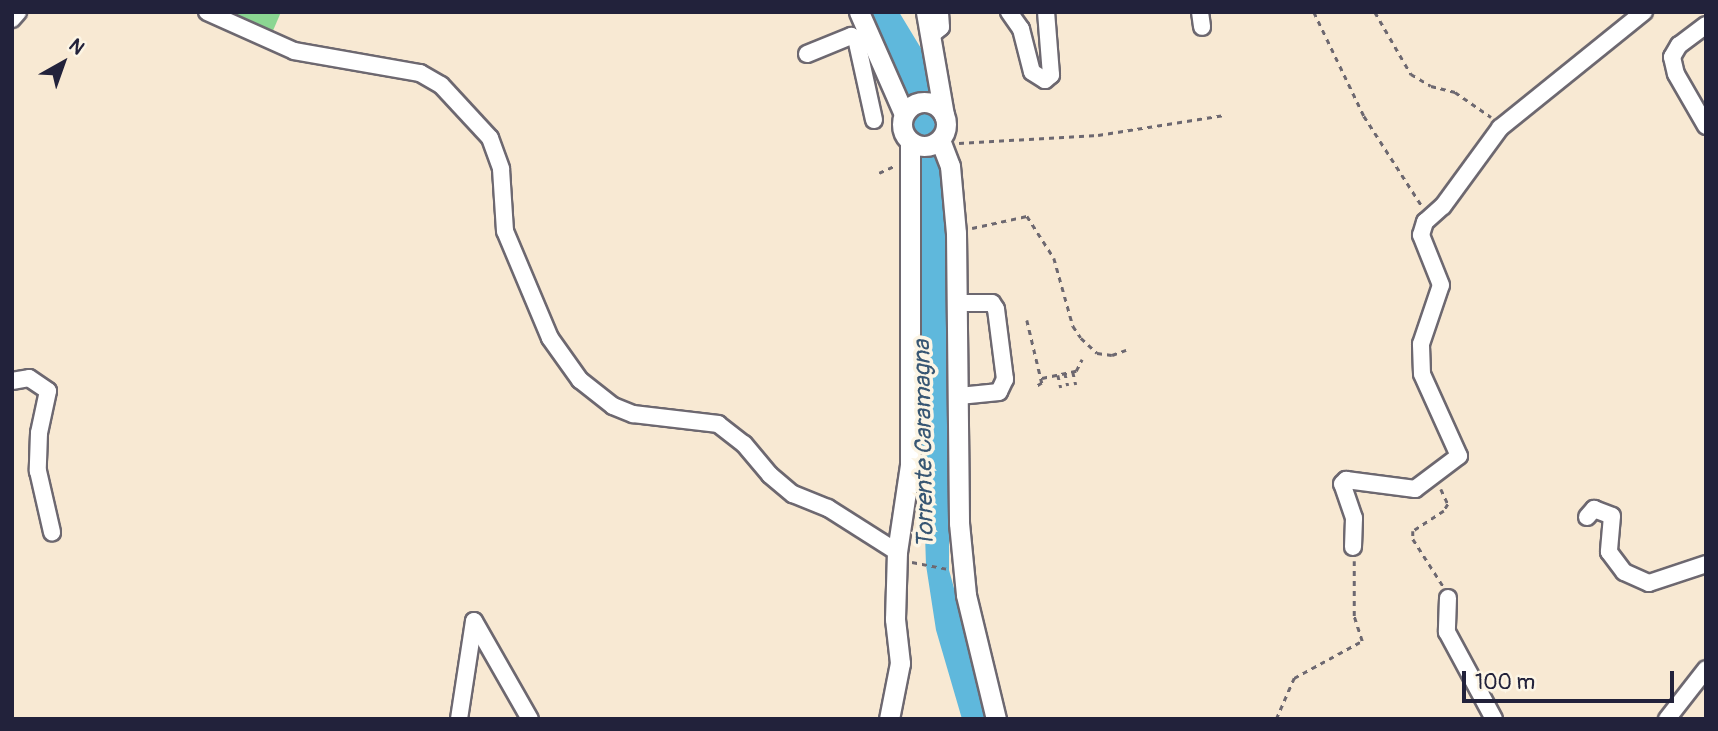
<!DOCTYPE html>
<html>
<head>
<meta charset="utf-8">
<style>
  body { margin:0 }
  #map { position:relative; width:1718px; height:731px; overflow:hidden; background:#f8e9d3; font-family:Pangolin,sans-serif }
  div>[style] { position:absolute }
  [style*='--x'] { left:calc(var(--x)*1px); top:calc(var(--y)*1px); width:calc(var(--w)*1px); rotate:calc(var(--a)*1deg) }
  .green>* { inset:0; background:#8bd692 }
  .water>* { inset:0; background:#5fb8dc }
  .path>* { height:2.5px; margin-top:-1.25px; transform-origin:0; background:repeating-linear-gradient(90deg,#6d6870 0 5px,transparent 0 10px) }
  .roads { filter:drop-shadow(2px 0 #6d6870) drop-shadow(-2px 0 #6d6870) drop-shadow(0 2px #6d6870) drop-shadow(0 -2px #6d6870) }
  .minor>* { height:16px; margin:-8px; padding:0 8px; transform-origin:8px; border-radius:8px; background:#fff }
  .major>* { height:19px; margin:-9.5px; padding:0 9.5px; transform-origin:9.5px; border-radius:9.5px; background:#fff }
  .major>.ring { margin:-9.5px; padding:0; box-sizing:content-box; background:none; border:19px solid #fff; border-radius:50% }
  span { translate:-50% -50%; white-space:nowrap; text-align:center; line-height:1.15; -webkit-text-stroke:7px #fcf5e5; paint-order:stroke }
  .water-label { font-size:24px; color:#375673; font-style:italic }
  .frame { position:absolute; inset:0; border:14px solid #22223b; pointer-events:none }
  .north { position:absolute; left:28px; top:28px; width:70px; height:70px; -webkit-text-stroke:5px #fcf5e5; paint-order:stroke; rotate:40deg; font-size:19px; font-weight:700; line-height:28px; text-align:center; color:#22223b }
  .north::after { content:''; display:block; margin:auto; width:24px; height:32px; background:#22223b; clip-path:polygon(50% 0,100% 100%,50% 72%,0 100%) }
  .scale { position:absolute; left:1462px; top:671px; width:212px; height:32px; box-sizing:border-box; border:4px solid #22223b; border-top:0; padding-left:9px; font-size:21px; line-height:24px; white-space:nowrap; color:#22223b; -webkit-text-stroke:5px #fcf5e5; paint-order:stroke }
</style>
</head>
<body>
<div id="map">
  <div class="green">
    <div style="clip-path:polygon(281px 12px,272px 33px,234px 14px,235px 12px)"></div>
  </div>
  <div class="water">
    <div style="clip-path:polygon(868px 12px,899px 12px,922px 50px,942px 163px,950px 207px,949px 570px,990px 719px,962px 719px,936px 630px,926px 565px,924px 503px,919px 485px,915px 166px,904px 90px)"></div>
  </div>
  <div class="path">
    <div style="--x:1314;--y:12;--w:115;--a:64.3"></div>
    <div style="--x:1364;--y:116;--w:107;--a:57.2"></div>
    <div style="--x:1375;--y:12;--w:72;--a:59.9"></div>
    <div style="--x:1411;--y:74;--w:23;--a:31"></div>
    <div style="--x:1431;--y:86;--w:25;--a:14"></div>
    <div style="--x:1455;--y:92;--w:44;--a:34.8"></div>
    <div style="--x:959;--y:143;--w:139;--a:-3.3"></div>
    <div style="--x:1098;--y:135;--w:128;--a:-9"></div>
    <div style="--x:879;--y:173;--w:17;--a:-25"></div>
    <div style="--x:972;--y:228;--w:56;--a:-12.3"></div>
    <div style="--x:1027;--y:216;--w:50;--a:57.3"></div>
    <div style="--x:1054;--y:258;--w:71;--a:74.4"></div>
    <div style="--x:1073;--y:326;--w:14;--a:56"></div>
    <div style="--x:1081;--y:338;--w:22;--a:43"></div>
    <div style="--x:1097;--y:353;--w:15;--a:8"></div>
    <div style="--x:1112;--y:355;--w:15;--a:-20"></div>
    <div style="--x:1027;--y:320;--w:65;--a:76.6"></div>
    <div style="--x:1042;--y:383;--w:9;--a:148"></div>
    <div style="--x:1073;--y:372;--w:13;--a:77"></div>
    <div style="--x:1065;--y:373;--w:13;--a:77"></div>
    <div style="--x:1058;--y:375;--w:13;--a:77"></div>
    <div style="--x:1042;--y:378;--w:35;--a:-12"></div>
    <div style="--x:1076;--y:371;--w:13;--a:-63"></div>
    <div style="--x:1441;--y:489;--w:17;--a:65"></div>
    <div style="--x:1448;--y:504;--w:8;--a:120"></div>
    <div style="--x:1444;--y:511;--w:37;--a:147"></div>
    <div style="--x:1413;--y:531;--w:8;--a:90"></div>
    <div style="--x:1413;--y:539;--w:56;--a:57.4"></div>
    <div style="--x:912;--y:562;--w:36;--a:11"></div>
    <div style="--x:1276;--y:719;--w:45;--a:-66.3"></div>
    <div style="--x:1294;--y:678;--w:77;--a:-28.6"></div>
    <div style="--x:1362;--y:641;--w:26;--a:-108"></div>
    <div style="--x:1354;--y:616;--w:55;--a:-90"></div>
  </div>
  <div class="roads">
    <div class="minor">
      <div style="--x:207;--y:12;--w:95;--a:24.1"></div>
      <div style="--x:294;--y:51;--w:128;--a:9.9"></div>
      <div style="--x:420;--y:73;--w:24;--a:30"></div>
      <div style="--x:441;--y:85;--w:72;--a:47.2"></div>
      <div style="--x:490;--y:138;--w:33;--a:70"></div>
      <div style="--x:501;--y:169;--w:62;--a:86.3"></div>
      <div style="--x:505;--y:231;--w:116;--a:67.2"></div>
      <div style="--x:550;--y:338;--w:52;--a:54.5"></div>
      <div style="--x:580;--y:380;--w:42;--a:38.2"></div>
      <div style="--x:613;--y:406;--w:22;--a:22"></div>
      <div style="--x:633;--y:414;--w:86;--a:6.7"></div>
      <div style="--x:718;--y:424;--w:33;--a:38"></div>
      <div style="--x:744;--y:444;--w:40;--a:50"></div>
      <div style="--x:770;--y:475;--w:30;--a:40"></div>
      <div style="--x:793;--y:494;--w:38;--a:22"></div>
      <div style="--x:828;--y:508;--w:82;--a:32.5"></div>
      <div style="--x:1009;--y:12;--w:21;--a:55"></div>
      <div style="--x:1021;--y:29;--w:44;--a:75.7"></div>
      <div style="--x:1032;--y:72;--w:15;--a:32"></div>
      <div style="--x:1045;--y:80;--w:8;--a:-40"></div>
      <div style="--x:1051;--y:75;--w:63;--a:-94.5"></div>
      <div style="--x:1200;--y:12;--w:15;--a:82"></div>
      <div style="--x:12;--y:19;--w:9;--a:-49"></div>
      <div style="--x:1706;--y:25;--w:34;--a:143"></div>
      <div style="--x:1679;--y:45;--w:14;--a:120"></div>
      <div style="--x:1672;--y:57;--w:17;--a:77"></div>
      <div style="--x:1676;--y:74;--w:60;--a:60"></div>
      <div style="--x:930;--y:36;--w:14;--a:-39"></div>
      <div style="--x:941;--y:27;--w:15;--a:-94"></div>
      <div style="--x:807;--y:54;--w:48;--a:-22.2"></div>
      <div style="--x:851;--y:36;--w:5;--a:22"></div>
      <div style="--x:856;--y:38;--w:84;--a:77.6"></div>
      <div style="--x:958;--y:303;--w:34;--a:0"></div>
      <div style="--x:992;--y:303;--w:7;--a:56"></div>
      <div style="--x:996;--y:309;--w:71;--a:82.7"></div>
      <div style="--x:1005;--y:379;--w:14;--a:115"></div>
      <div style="--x:999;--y:392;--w:40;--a:174.3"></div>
      <div style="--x:12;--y:381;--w:17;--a:-10"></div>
      <div style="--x:29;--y:378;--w:23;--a:34"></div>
      <div style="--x:48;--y:391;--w:43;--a:102.1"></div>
      <div style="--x:39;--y:433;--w:38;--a:92"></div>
      <div style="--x:38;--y:471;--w:63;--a:77.1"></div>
      <div style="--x:1587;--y:517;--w:11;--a:-49"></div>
      <div style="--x:1594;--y:509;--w:19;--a:21"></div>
      <div style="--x:1612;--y:516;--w:36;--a:95"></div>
      <div style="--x:1609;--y:552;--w:25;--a:53"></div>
      <div style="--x:1624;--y:572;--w:27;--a:24"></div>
      <div style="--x:1649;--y:583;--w:60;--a:-18.4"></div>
      <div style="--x:1353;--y:547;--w:29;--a:-88"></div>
      <div style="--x:1354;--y:518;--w:36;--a:-109"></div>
      <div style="--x:1342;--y:484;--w:6;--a:-45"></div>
      <div style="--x:1346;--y:480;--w:70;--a:7.4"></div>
      <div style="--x:1415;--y:489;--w:55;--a:-36.9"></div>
      <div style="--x:1459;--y:456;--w:90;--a:-114.3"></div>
      <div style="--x:1422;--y:374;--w:30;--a:-92"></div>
      <div style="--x:1421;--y:344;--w:62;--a:-71.3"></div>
      <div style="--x:1441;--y:285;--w:54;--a:-111.8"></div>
      <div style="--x:1421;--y:235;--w:14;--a:-73"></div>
      <div style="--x:1425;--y:222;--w:24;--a:-42"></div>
      <div style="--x:1443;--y:206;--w:97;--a:-53.8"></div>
      <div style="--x:1500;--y:128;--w:185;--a:-38.9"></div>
      <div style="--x:1448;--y:598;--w:34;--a:92"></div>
      <div style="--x:1447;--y:632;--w:99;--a:61.6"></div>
      <div style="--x:474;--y:621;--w:113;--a:60.3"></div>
      <div style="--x:459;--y:719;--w:99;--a:-81.3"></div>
      <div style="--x:1667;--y:719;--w:63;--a:-52"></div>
    </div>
    <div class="major">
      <div style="--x:859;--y:12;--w:111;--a:66.2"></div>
      <div style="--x:926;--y:12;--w:105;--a:80.1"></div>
      <div class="ring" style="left:902px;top:102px;width:25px;height:25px"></div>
      <div style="--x:940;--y:140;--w:28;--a:69"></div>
      <div style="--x:950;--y:166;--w:67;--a:84.9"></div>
      <div style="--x:956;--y:233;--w:290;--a:89.4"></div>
      <div style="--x:959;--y:523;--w:72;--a:84.4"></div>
      <div style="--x:966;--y:595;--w:128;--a:76.4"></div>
      <div style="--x:889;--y:719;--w:57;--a:-78.9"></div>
      <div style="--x:900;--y:663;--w:44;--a:-96.5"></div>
      <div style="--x:895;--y:619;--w:67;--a:-88.3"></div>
      <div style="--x:897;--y:552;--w:88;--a:-81.5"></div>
      <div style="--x:910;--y:465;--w:323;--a:-90"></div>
    </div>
  </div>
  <div class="water-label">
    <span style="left:924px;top:444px;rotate:-91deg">Torrente Caramagna</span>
  </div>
  <div class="frame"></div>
  <div class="north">N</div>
  <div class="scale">100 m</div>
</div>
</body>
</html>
